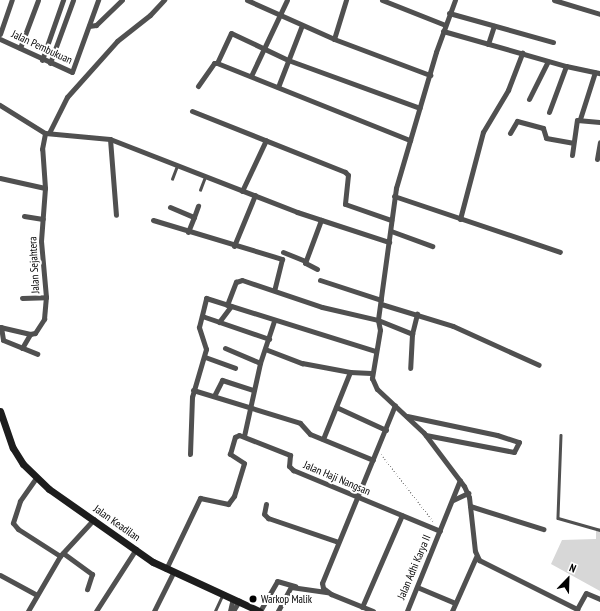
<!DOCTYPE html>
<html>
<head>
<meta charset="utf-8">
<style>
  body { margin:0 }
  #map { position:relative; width:600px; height:611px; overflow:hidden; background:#fff; font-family:"PT Sans Narrow",sans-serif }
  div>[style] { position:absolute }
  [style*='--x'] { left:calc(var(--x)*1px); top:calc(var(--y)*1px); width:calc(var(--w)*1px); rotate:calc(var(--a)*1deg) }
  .green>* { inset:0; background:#d7d7d7 }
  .path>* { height:1px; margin-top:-0.5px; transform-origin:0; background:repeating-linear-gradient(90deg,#727272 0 1px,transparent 0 3px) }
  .service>* { height:2.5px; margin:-1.25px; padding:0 1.25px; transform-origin:1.25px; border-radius:1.25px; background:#505050 }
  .minor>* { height:5px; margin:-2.5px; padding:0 2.5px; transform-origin:2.5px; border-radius:2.5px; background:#505050 }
  .secondary>* { height:7px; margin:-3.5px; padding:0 3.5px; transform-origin:3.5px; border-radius:3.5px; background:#1d1d1d }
  .dots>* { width:11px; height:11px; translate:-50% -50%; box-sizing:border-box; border:2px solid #fff; border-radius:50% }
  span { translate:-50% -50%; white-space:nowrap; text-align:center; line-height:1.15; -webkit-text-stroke:4px #fff; paint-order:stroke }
  .street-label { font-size:11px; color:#000 }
  .poi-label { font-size:11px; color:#000 }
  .left { translate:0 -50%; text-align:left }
  .north { position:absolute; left:548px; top:559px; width:40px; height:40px; -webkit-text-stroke:3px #fff; paint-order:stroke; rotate:23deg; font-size:11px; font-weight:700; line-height:16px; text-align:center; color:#000 }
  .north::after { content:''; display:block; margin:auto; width:14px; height:18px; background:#000; clip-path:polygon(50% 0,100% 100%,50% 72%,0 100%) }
</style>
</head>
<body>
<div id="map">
  <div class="green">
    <div style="clip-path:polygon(600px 528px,600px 591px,551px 564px,562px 540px,596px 539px,596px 529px)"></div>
  </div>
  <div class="path">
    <div style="--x:381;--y:454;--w:85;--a:52.2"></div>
  </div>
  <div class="service">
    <div style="--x:172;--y:179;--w:14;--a:-69"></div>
    <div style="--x:200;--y:190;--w:14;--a:-69"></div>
    <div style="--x:561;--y:435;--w:83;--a:92.1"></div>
    <div style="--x:558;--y:518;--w:44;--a:15.9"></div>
    <div style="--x:215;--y:611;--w:19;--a:-65"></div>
  </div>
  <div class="minor">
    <div style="--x:247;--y:0;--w:95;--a:24.1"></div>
    <div style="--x:334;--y:39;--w:103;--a:20.6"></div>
    <div style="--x:382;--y:0;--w:68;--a:21.6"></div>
    <div style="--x:455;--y:0;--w:55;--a:110.1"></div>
    <div style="--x:436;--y:52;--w:142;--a:106.4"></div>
    <div style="--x:396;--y:188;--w:133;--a:97.8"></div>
    <div style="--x:378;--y:320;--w:10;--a:79"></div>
    <div style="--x:380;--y:330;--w:49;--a:99.5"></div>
    <div style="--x:372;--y:378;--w:12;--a:66"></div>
    <div style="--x:377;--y:389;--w:64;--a:43.1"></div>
    <div style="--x:424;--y:433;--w:66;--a:53"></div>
    <div style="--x:464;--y:486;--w:12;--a:66"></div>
    <div style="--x:469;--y:497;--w:54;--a:83.7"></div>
    <div style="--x:475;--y:551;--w:10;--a:66"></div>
    <div style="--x:479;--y:560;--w:110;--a:26.6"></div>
    <div style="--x:577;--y:609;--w:18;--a:-61"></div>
    <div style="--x:586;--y:593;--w:15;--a:23"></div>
    <div style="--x:554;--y:0;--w:48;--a:16.9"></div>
    <div style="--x:449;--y:13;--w:108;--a:15.6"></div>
    <div style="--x:89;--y:26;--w:7;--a:-8"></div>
    <div style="--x:96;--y:25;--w:36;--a:-44"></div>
    <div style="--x:443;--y:31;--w:128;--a:15.9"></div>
    <div style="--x:566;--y:66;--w:35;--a:12"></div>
    <div style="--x:0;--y:34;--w:36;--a:-71"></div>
    <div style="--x:0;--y:39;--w:79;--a:24.6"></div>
    <div style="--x:72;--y:72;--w:77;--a:-70.1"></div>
    <div style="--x:334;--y:39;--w:41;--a:-72.9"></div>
    <div style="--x:488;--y:44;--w:19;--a:-72"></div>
    <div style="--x:20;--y:48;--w:51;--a:-69.4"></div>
    <div style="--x:42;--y:60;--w:64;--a:-70.7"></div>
    <div style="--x:50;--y:63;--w:67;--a:-69.9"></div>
    <div style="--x:217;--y:63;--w:33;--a:-65"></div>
    <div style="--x:231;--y:33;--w:63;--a:25.3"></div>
    <div style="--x:288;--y:60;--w:140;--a:20"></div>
    <div style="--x:251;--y:76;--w:84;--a:-64.7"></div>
    <div style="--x:198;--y:86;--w:28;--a:-55"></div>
    <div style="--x:214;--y:63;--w:3;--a:0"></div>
    <div style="--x:217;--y:63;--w:208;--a:21.8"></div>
    <div style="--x:278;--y:87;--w:66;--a:-68.8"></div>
    <div style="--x:529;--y:99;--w:42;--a:-63.4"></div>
    <div style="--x:0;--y:105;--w:53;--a:31.9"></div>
    <div style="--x:192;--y:111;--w:165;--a:21.7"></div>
    <div style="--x:345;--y:172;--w:4;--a:45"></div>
    <div style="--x:348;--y:175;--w:29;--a:96"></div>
    <div style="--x:345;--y:204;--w:49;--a:19.2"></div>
    <div style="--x:549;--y:112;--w:49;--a:-69.7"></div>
    <div style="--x:580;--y:119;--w:49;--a:-72.3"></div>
    <div style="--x:45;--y:133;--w:65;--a:5.3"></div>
    <div style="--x:110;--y:139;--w:201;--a:21.3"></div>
    <div style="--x:297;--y:212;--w:97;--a:18.1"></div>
    <div style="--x:49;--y:133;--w:40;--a:-63.4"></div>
    <div style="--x:67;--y:97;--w:75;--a:-48.2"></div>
    <div style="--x:117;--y:41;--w:42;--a:-38.2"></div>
    <div style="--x:150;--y:15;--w:21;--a:-47"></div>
    <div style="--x:510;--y:133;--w:14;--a:-60"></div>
    <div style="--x:517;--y:121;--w:27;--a:15"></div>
    <div style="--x:543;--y:128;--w:10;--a:73"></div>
    <div style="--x:546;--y:138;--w:27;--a:10"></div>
    <div style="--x:110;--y:139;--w:76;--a:85.5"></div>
    <div style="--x:572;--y:155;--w:35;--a:-82"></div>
    <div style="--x:577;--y:120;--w:23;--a:5"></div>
    <div style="--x:597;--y:159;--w:17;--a:-80"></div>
    <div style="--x:0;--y:178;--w:46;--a:12.5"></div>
    <div style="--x:242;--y:191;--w:56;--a:-64.8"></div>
    <div style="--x:394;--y:196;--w:175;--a:18.6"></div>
    <div style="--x:170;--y:207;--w:26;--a:23"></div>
    <div style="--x:194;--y:217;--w:16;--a:112"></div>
    <div style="--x:24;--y:216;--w:19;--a:9"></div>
    <div style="--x:194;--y:217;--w:12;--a:-70"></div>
    <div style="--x:460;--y:219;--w:90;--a:-75.2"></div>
    <div style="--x:483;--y:132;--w:49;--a:-59.2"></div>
    <div style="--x:508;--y:90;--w:40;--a:-69"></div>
    <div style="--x:153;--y:220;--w:135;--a:16.8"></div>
    <div style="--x:282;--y:259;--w:32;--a:104"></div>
    <div style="--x:391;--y:231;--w:44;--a:20.1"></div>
    <div style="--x:234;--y:246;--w:55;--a:-67.6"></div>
    <div style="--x:283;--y:252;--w:24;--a:22"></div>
    <div style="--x:317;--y:269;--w:13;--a:-153"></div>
    <div style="--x:305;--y:263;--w:46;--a:-69.6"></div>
    <div style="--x:320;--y:280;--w:64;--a:18.2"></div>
    <div style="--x:22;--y:298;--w:24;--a:-2"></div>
    <div style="--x:381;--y:304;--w:75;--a:17"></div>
    <div style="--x:453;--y:326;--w:94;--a:24.4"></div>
    <div style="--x:227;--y:305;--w:25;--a:-69"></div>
    <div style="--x:236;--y:282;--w:6;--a:-18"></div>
    <div style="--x:242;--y:280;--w:84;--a:18.6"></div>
    <div style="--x:322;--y:307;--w:57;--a:13.1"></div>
    <div style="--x:378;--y:320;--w:37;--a:22"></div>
    <div style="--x:412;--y:334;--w:34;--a:93"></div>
    <div style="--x:202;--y:316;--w:71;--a:18.9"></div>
    <div style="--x:219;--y:322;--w:20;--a:-53"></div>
    <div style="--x:0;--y:327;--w:31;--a:13"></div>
    <div style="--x:30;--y:334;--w:5;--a:-11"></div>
    <div style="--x:35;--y:333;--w:17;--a:-57"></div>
    <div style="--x:44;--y:319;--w:22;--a:-85"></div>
    <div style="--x:46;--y:297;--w:56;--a:-95.1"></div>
    <div style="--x:41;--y:241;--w:53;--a:-85.7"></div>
    <div style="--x:45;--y:188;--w:39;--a:-94"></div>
    <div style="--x:42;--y:149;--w:16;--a:-79"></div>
    <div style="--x:1;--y:327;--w:13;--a:81"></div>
    <div style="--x:3;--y:340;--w:37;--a:22"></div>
    <div style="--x:412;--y:334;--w:21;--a:-76"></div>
    <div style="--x:22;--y:348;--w:16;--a:-60"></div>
    <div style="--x:225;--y:348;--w:38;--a:23"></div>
    <div style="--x:265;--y:349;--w:40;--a:21"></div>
    <div style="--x:302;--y:363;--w:49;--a:10.6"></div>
    <div style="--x:350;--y:372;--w:21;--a:3"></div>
    <div style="--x:205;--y:357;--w:32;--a:20"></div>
    <div style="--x:193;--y:390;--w:112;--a:17.1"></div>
    <div style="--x:300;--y:423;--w:15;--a:48"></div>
    <div style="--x:310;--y:434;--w:68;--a:22.4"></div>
    <div style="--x:214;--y:396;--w:18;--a:-63"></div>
    <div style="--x:222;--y:380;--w:33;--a:18"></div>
    <div style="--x:336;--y:407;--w:55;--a:24.7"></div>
    <div style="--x:407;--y:416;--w:92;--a:11.9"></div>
    <div style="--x:497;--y:435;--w:23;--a:18"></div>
    <div style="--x:519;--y:442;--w:11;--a:117"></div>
    <div style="--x:514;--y:452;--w:90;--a:-169.1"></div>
    <div style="--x:244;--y:436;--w:75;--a:-77.6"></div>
    <div style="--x:260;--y:363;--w:44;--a:-71.6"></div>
    <div style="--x:323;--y:439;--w:72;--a:-68.1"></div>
    <div style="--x:190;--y:454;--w:57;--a:-88"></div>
    <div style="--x:192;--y:397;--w:50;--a:-73.7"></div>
    <div style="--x:206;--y:349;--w:23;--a:-108"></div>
    <div style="--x:199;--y:327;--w:30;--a:-76"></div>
    <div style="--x:206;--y:298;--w:177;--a:17.4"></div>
    <div style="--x:36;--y:478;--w:28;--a:125"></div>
    <div style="--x:20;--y:501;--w:23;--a:108"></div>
    <div style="--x:13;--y:523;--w:8;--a:50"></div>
    <div style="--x:18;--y:529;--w:50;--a:32.7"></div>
    <div style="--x:453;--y:500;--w:17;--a:-25"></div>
    <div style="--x:266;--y:504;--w:10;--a:101"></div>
    <div style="--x:264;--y:514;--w:6;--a:45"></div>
    <div style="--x:268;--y:518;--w:74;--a:18.9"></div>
    <div style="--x:470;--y:506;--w:77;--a:17.5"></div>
    <div style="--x:63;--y:553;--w:36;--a:36"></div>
    <div style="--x:92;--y:574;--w:16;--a:108"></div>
    <div style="--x:166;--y:569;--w:79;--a:-64.4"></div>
    <div style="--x:200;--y:498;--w:29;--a:12"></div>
    <div style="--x:228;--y:504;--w:10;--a:-53"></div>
    <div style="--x:234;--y:496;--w:34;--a:-73"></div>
    <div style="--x:244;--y:463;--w:17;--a:-147"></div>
    <div style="--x:230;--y:454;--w:18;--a:-74"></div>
    <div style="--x:235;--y:437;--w:4;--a:-27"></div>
    <div style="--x:239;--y:435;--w:55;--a:21.4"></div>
    <div style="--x:290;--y:455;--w:11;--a:95"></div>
    <div style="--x:289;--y:466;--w:6;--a:45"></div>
    <div style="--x:293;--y:470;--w:159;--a:22.5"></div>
    <div style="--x:0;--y:575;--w:42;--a:28.4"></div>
    <div style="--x:417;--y:587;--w:41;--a:22.8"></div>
    <div style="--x:362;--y:607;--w:100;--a:-66.5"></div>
    <div style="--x:28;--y:611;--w:64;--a:-59.8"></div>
    <div style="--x:60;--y:556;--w:50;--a:-47.4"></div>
    <div style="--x:96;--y:611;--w:74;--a:-57.2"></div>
    <div style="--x:154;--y:611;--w:42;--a:-63.4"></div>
    <div style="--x:230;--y:611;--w:13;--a:-77"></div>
    <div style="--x:233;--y:611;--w:12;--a:-59"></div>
    <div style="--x:260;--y:611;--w:34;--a:-60"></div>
    <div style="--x:277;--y:581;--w:19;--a:16"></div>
    <div style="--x:278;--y:611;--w:27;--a:-62"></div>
    <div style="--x:291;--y:587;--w:37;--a:8"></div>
    <div style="--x:373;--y:611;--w:45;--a:-158"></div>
    <div style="--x:331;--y:594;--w:10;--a:-143"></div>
    <div style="--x:323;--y:588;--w:5;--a:-101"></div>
    <div style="--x:322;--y:583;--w:192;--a:-67.7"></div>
    <div style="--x:407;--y:611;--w:141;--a:-68"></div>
    <div style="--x:452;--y:611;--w:59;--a:-66"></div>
  </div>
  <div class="secondary">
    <div style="--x:0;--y:411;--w:39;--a:71"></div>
    <div style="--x:13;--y:448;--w:19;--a:58"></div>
    <div style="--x:23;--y:464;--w:36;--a:44"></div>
    <div style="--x:49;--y:489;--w:127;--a:35.1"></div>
    <div style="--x:153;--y:562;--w:117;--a:24.8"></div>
  </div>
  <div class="dots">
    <div style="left:253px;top:599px;background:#000"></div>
  </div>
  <div class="street-label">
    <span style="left:42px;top:47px;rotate:25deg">Jalan Pembukuan</span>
    <span style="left:34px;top:265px;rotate:-93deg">Jalan Sejahtera</span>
    <span style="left:337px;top:478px;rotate:23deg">Jalan Haji Nangsan</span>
    <span style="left:117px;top:523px;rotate:35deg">Jalan Keadilan</span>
    <span style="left:414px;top:567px;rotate:-67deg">Jalan Adhi Karya II</span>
  </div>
  <div class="poi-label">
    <span class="left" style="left:261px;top:599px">Warkop Malik</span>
  </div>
  <div class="north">N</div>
</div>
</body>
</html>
